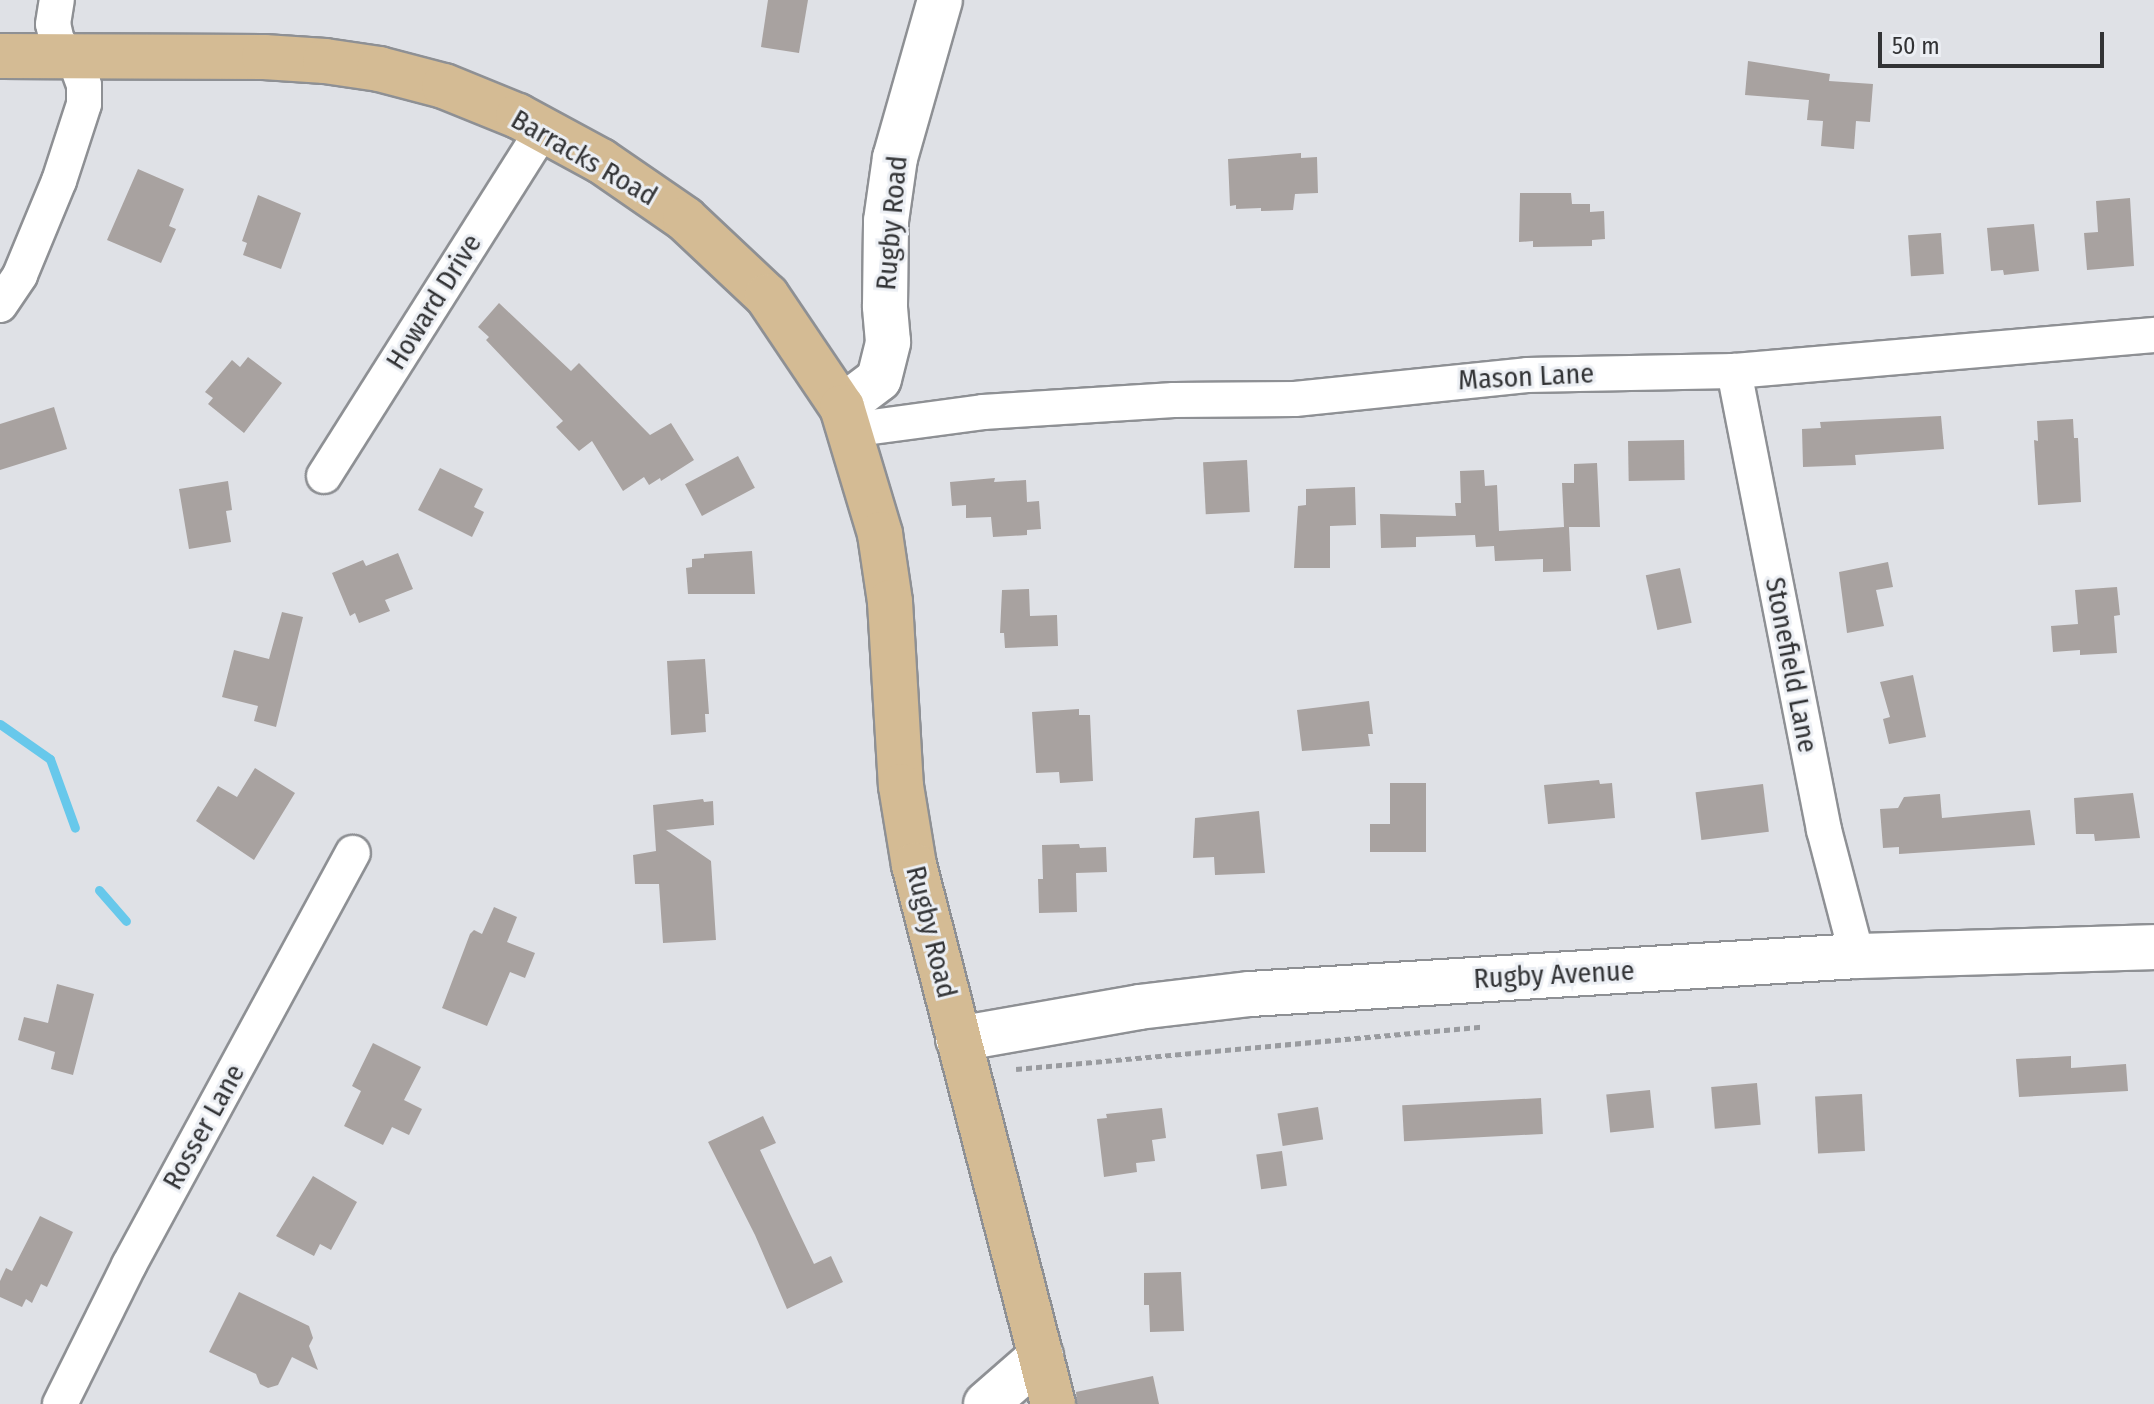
<!DOCTYPE html>
<html>
<head>
<meta charset="utf-8">
<style>
  body { margin:0 }
  #map { position:relative; width:2154px; height:1404px; overflow:hidden; background:#dfe1e6; font-family:"Fira Sans Condensed",sans-serif }
  div>[style] { position:absolute }
  [style*='--x'] { left:calc(var(--x)*1px); top:calc(var(--y)*1px); width:calc(var(--w)*1px); rotate:calc(var(--a)*1deg) }
  .stream>* { height:9px; margin:-4.5px; padding:0 4.5px; transform-origin:4.5px; border-radius:4.5px; background:#67c8eb }
  .building>* { inset:0; background:#a8a2a0; transform-origin:0 0 }
  .path>* { height:5px; margin-top:-2.5px; transform-origin:0; background:repeating-linear-gradient(90deg,#999b9f 0 6px,transparent 0 10px) }
  .roads { filter:drop-shadow(2px 0 #8e9094) drop-shadow(-2px 0 #8e9094) drop-shadow(0 2px #8e9094) drop-shadow(0 -2px #8e9094) }
  .street>* { height:34px; margin:-17px; padding:0 17px; transform-origin:17px; border-radius:17px; background:#fff }
  .secondary>* { height:44px; margin:-22px; padding:0 22px; transform-origin:22px; border-radius:22px; background:#fff }
  .primary>* { height:44px; margin:-22px; padding:0 22px; transform-origin:22px; border-radius:22px; background:#d4bb94 }
  span { translate:-50% -50%; white-space:nowrap; text-align:center; line-height:1.15; -webkit-text-stroke:6px #eceff4; paint-order:stroke }
  .street-label { font-size:28px; color:#323335 }
  .scale { position:absolute; left:1878px; top:32px; width:226px; height:36px; box-sizing:border-box; border:4px solid #323335; border-top:0; padding-left:10px; font-size:24px; line-height:28px; white-space:nowrap; color:#323335; -webkit-text-stroke:6px #eceff4; paint-order:stroke }
</style>
</head>
<body>
<div id="map">
  <div class="stream">
    <div style="--x:0;--y:724;--w:61;--a:35"></div>
    <div style="--x:50;--y:759;--w:73;--a:70.1"></div>
    <div style="--x:99;--y:890;--w:41;--a:48.9"></div>
  </div>
  <div class="building">
    <div style="clip-path:polygon(768px 0,808px 0,799px 53px,761px 47px)"></div>
    <div style="clip-path:polygon(1748px 61px,1830px 74px,1829px 81px,1873px 84px,1870px 122px,1856px 121px,1854px 149px,1821px 146px,1823px 121px,1807px 120px,1809px 100px,1745px 95px)"></div>
    <div style="clip-path:polygon(1301px 153px,1301px 158px,1317px 157px,1318px 193px,1295px 194px,1293px 210px,1261px 211px,1261px 208px,1236px 209px,1236px 205px,1230px 206px,1228px 159px)"></div>
    <div style="clip-path:polygon(138px 169px,184px 189px,169px 226px,176px 229px,161px 263px,107px 240px)"></div>
    <div style="clip-path:polygon(1520px 193px,1571px 193px,1572px 204px,1590px 204px,1590px 212px,1604px 211px,1605px 239px,1592px 240px,1592px 246px,1533px 247px,1533px 241px,1519px 242px)"></div>
    <div style="clip-path:polygon(258px 195px,301px 213px,281px 269px,243px 255px,247px 243px,242px 241px)"></div>
    <div style="clip-path:polygon(2130px 198px,2134px 266px,2087px 270px,2084px 233px,2098px 232px,2096px 201px)"></div>
    <div style="clip-path:polygon(2034px 224px,2039px 271px,2004px 275px,2003px 270px,1991px 271px,1987px 228px)"></div>
    <div style="left:1941px;top:233px;width:41px;height:33px;rotate:86deg"></div>
    <div style="clip-path:polygon(499px 303px,571px 371px,579px 363px,650px 435px,671px 423px,694px 460px,661px 481px,660px 478px,649px 485px,644px 477px,623px 491px,592px 441px,579px 451px,556px 427px,563px 421px,486px 340px,489px 337px,478px 327px)"></div>
    <div style="clip-path:polygon(248px 357px,282px 383px,244px 433px,208px 404px,213px 398px,205px 392px,232px 360px,240px 367px)"></div>
    <div style="clip-path:polygon(54px 407px,67px 449px,0 470px,0 424px)"></div>
    <div style="clip-path:polygon(1941px 416px,1944px 449px,1855px 455px,1856px 465px,1803px 467px,1802px 429px,1821px 428px,1820px 422px)"></div>
    <div style="clip-path:polygon(2073px 419px,2074px 438px,2078px 438px,2081px 502px,2038px 505px,2034px 440px,2038px 441px,2037px 421px)"></div>
    <div style="left:1684px;top:440px;width:40px;height:56px;rotate:89deg"></div>
    <div style="left:738px;top:456px;width:36px;height:60px;rotate:62deg"></div>
    <div style="left:1247px;top:460px;width:52px;height:44px;rotate:87deg"></div>
    <div style="clip-path:polygon(1597px 463px,1600px 527px,1569px 527px,1571px 571px,1543px 572px,1543px 559px,1495px 561px,1494px 546px,1476px 547px,1475px 535px,1416px 537px,1416px 547px,1381px 548px,1380px 514px,1456px 516px,1455px 503px,1461px 503px,1460px 471px,1484px 470px,1485px 486px,1497px 485px,1499px 531px,1564px 527px,1562px 483px,1574px 483px,1574px 464px)"></div>
    <div style="clip-path:polygon(440px 468px,483px 489px,474px 507px,484px 512px,472px 537px,418px 510px)"></div>
    <div style="clip-path:polygon(995px 478px,994px 482px,1026px 480px,1027px 502px,1039px 501px,1041px 529px,1027px 530px,1027px 535px,993px 537px,991px 517px,966px 518px,966px 505px,952px 506px,950px 482px)"></div>
    <div style="clip-path:polygon(228px 481px,232px 510px,226px 511px,231px 542px,189px 549px,179px 489px)"></div>
    <div style="clip-path:polygon(1355px 487px,1356px 525px,1330px 526px,1330px 568px,1294px 568px,1298px 506px,1306px 505px,1306px 489px)"></div>
    <div style="clip-path:polygon(752px 551px,755px 594px,688px 594px,686px 568px,692px 567px,692px 559px,704px 558px,704px 554px)"></div>
    <div style="clip-path:polygon(398px 553px,413px 589px,385px 600px,390px 611px,359px 623px,355px 613px,350px 616px,332px 573px,363px 560px,366px 566px)"></div>
    <div style="clip-path:polygon(1888px 562px,1893px 587px,1876px 590px,1884px 626px,1847px 633px,1839px 572px)"></div>
    <div style="left:1680px;top:568px;width:56px;height:35px;rotate:78deg"></div>
    <div style="clip-path:polygon(2117px 587px,2120px 615px,2114px 616px,2117px 653px,2080px 655px,2080px 650px,2053px 652px,2051px 626px,2078px 624px,2075px 590px)"></div>
    <div style="clip-path:polygon(1029px 589px,1030px 616px,1057px 615px,1058px 646px,1005px 648px,1004px 633px,1000px 633px,1002px 590px)"></div>
    <div style="clip-path:polygon(282px 612px,303px 617px,276px 727px,254px 721px,258px 706px,222px 697px,234px 650px,269px 659px)"></div>
    <div style="clip-path:polygon(705px 659px,709px 714px,705px 714px,706px 732px,671px 735px,667px 661px)"></div>
    <div style="clip-path:polygon(1913px 675px,1926px 737px,1889px 744px,1883px 719px,1890px 717px,1880px 682px)"></div>
    <div style="clip-path:polygon(1369px 701px,1373px 734px,1368px 734px,1370px 746px,1302px 751px,1297px 710px)"></div>
    <div style="clip-path:polygon(1079px 709px,1079px 715px,1090px 715px,1093px 781px,1060px 783px,1059px 772px,1036px 773px,1032px 712px)"></div>
    <div style="clip-path:polygon(255px 768px,295px 793px,254px 860px,196px 821px,218px 786px,237px 797px)"></div>
    <div style="clip-path:polygon(1599px 780px,1600px 784px,1612px 783px,1615px 818px,1548px 824px,1544px 785px)"></div>
    <div style="clip-path:polygon(1390px 783px,1426px 783px,1426px 852px,1370px 852px,1370px 824px,1390px 824px)"></div>
    <div style="left:1763px;top:784px;width:48px;height:68px;rotate:83deg"></div>
    <div style="clip-path:polygon(2133px 793px,2140px 838px,2095px 841px,2094px 834px,2076px 834px,2074px 798px)"></div>
    <div style="clip-path:polygon(1940px 794px,1942px 818px,2030px 810px,2035px 845px,1899px 854px,1899px 847px,1883px 848px,1880px 809px,1898px 808px,1904px 797px)"></div>
    <div style="clip-path:polygon(703px 799px,704px 802px,713px 801px,714px 825px,666px 830px,711px 861px,716px 940px,663px 943px,659px 884px,635px 884px,633px 855px,656px 851px,653px 805px)"></div>
    <div style="clip-path:polygon(1259px 811px,1265px 873px,1215px 875px,1214px 857px,1193px 858px,1195px 818px)"></div>
    <div style="clip-path:polygon(1079px 844px,1080px 848px,1106px 847px,1107px 872px,1076px 873px,1077px 912px,1039px 913px,1038px 879px,1043px 879px,1042px 845px)"></div>
    <div style="clip-path:polygon(494px 907px,517px 917px,507px 942px,535px 953px,525px 978px,510px 972px,487px 1026px,442px 1008px,470px 934px,474px 930px,482px 934px)"></div>
    <div style="clip-path:polygon(57px 984px,94px 994px,73px 1075px,51px 1069px,55px 1052px,18px 1040px,24px 1017px,48px 1023px)"></div>
    <div style="clip-path:polygon(373px 1043px,421px 1067px,404px 1100px,422px 1109px,409px 1135px,392px 1127px,383px 1145px,344px 1126px,361px 1091px,352px 1086px)"></div>
    <div style="clip-path:polygon(2071px 1056px,2071px 1068px,2126px 1064px,2128px 1091px,2019px 1097px,2016px 1059px)"></div>
    <div style="left:1757px;top:1083px;width:42px;height:46px;rotate:85deg"></div>
    <div style="left:1650px;top:1090px;width:38px;height:44px;rotate:84deg"></div>
    <div style="left:1862px;top:1094px;width:57px;height:47px;rotate:87deg"></div>
    <div style="left:1541px;top:1098px;width:36px;height:139px;rotate:87deg"></div>
    <div style="left:1318px;top:1107px;width:33px;height:41px;rotate:81deg"></div>
    <div style="clip-path:polygon(1162px 1108px,1166px 1138px,1152px 1140px,1155px 1161px,1136px 1163px,1137px 1172px,1104px 1177px,1097px 1119px,1107px 1118px,1106px 1114px)"></div>
    <div style="clip-path:polygon(763px 1116px,776px 1143px,760px 1150px,790px 1214px,814px 1264px,831px 1256px,843px 1282px,787px 1309px,755px 1235px,708px 1142px)"></div>
    <div style="left:1282px;top:1151px;width:35px;height:26px;rotate:82deg"></div>
    <div style="clip-path:polygon(313px 1176px,357px 1202px,331px 1250px,320px 1244px,314px 1256px,276px 1236px)"></div>
    <div style="clip-path:polygon(40px 1216px,73px 1232px,47px 1287px,41px 1284px,32px 1303px,26px 1299px,22px 1307px,0 1297px,0 1281px,6px 1268px,12px 1271px)"></div>
    <div style="clip-path:polygon(1181px 1272px,1184px 1331px,1150px 1332px,1149px 1305px,1144px 1305px,1144px 1273px)"></div>
    <div style="clip-path:polygon(239px 1292px,309px 1326px,313px 1338px,309px 1346px,318px 1370px,292px 1357px,278px 1385px,268px 1388px,260px 1384px,256px 1374px,209px 1352px)"></div>
    <div style="clip-path:polygon(1153px 1376px,1159px 1404px,1077px 1404px,1076px 1392px)"></div>
  </div>
  <div class="path">
    <div style="--x:1016;--y:1069;--w:467;--a:-5.2"></div>
  </div>
  <div class="roads">
    <div class="street">
      <div style="--x:0;--y:305;--w:36;--a:-56"></div>
      <div style="--x:20;--y:275;--w:102;--a:-67.5"></div>
      <div style="--x:59;--y:181;--w:81;--a:-72"></div>
      <div style="--x:84;--y:104;--w:19;--a:-90"></div>
      <div style="--x:84;--y:85;--w:23;--a:-110"></div>
      <div style="--x:76;--y:63;--w:29;--a:-131"></div>
      <div style="--x:57;--y:41;--w:17;--a:-103"></div>
      <div style="--x:53;--y:24;--w:24;--a:-81"></div>
      <div style="--x:1734;--y:371;--w:468;--a:78.9"></div>
      <div style="--x:1824;--y:830;--w:130;--a:75.3"></div>
      <div style="--x:850;--y:430;--w:134;--a:-7.7"></div>
      <div style="--x:983;--y:412;--w:191;--a:-3.6"></div>
      <div style="--x:1174;--y:400;--w:121;--a:-0.5"></div>
      <div style="--x:1295;--y:399;--w:233;--a:-5.9"></div>
      <div style="--x:1527;--y:375;--w:207;--a:-1.1"></div>
      <div style="--x:1734;--y:371;--w:422;--a:-4.9"></div>
      <div style="--x:324;--y:476;--w:412;--a:-57.7"></div>
      <div style="--x:60;--y:1404;--w:155;--a:-63.6"></div>
      <div style="--x:129;--y:1265;--w:469;--a:-61.5"></div>
    </div>
    <div class="secondary">
      <div style="--x:842;--y:407;--w:46;--a:-37.1"></div>
      <div style="--x:879;--y:379;--w:38;--a:-76"></div>
      <div style="--x:888;--y:342;--w:36;--a:-95"></div>
      <div style="--x:885;--y:306;--w:85;--a:-89.3"></div>
      <div style="--x:886;--y:221;--w:64;--a:-81.9"></div>
      <div style="--x:895;--y:158;--w:164;--a:-74.1"></div>
      <div style="--x:958;--y:1039;--w:184;--a:-10"></div>
      <div style="--x:1139;--y:1007;--w:112;--a:-6.7"></div>
      <div style="--x:1250;--y:994;--w:608;--a:-3.58"></div>
      <div style="--x:1857;--y:956;--w:297;--a:-1.7"></div>
      <div style="--x:986;--y:1404;--w:73;--a:-41.1"></div>
    </div>
    <div class="primary">
      <div style="--x:0;--y:56;--w:264;--a:0.2"></div>
      <div style="--x:264;--y:57;--w:61;--a:3.8"></div>
      <div style="--x:325;--y:61;--w:55;--a:8.4"></div>
      <div style="--x:379;--y:69;--w:67;--a:14.7"></div>
      <div style="--x:444;--y:86;--w:80;--a:22.1"></div>
      <div style="--x:518;--y:116;--w:94;--a:28.5"></div>
      <div style="--x:601;--y:161;--w:102;--a:34.6"></div>
      <div style="--x:685;--y:219;--w:112;--a:43.2"></div>
      <div style="--x:767;--y:296;--w:134;--a:56"></div>
      <div style="--x:842;--y:407;--w:133;--a:73.3"></div>
      <div style="--x:880;--y:534;--w:69;--a:81.6"></div>
      <div style="--x:890;--y:602;--w:184;--a:86.6"></div>
      <div style="--x:901;--y:786;--w:80;--a:80.7"></div>
      <div style="--x:914;--y:865;--w:557;--a:75.54"></div>
    </div>
  </div>
  <div class="street-label">
    <span style="left:584px;top:158px;rotate:30deg">Barracks Road</span>
    <span style="left:892px;top:223px;rotate:-85deg">Rugby Road</span>
    <span style="left:434px;top:302px;rotate:-58deg">Howard Drive</span>
    <span style="left:1526px;top:377px;rotate:-3deg">Mason Lane</span>
    <span style="left:1791px;top:665px;rotate:79deg">Stonefield Lane</span>
    <span style="left:931px;top:932px;rotate:76deg">Rugby Road</span>
    <span style="left:1554px;top:975px;rotate:-3deg">Rugby Avenue</span>
    <span style="left:204px;top:1127px;rotate:-61deg">Rosser Lane</span>
  </div>
  <div class="scale">50 m</div>
</div>
</body>
</html>
